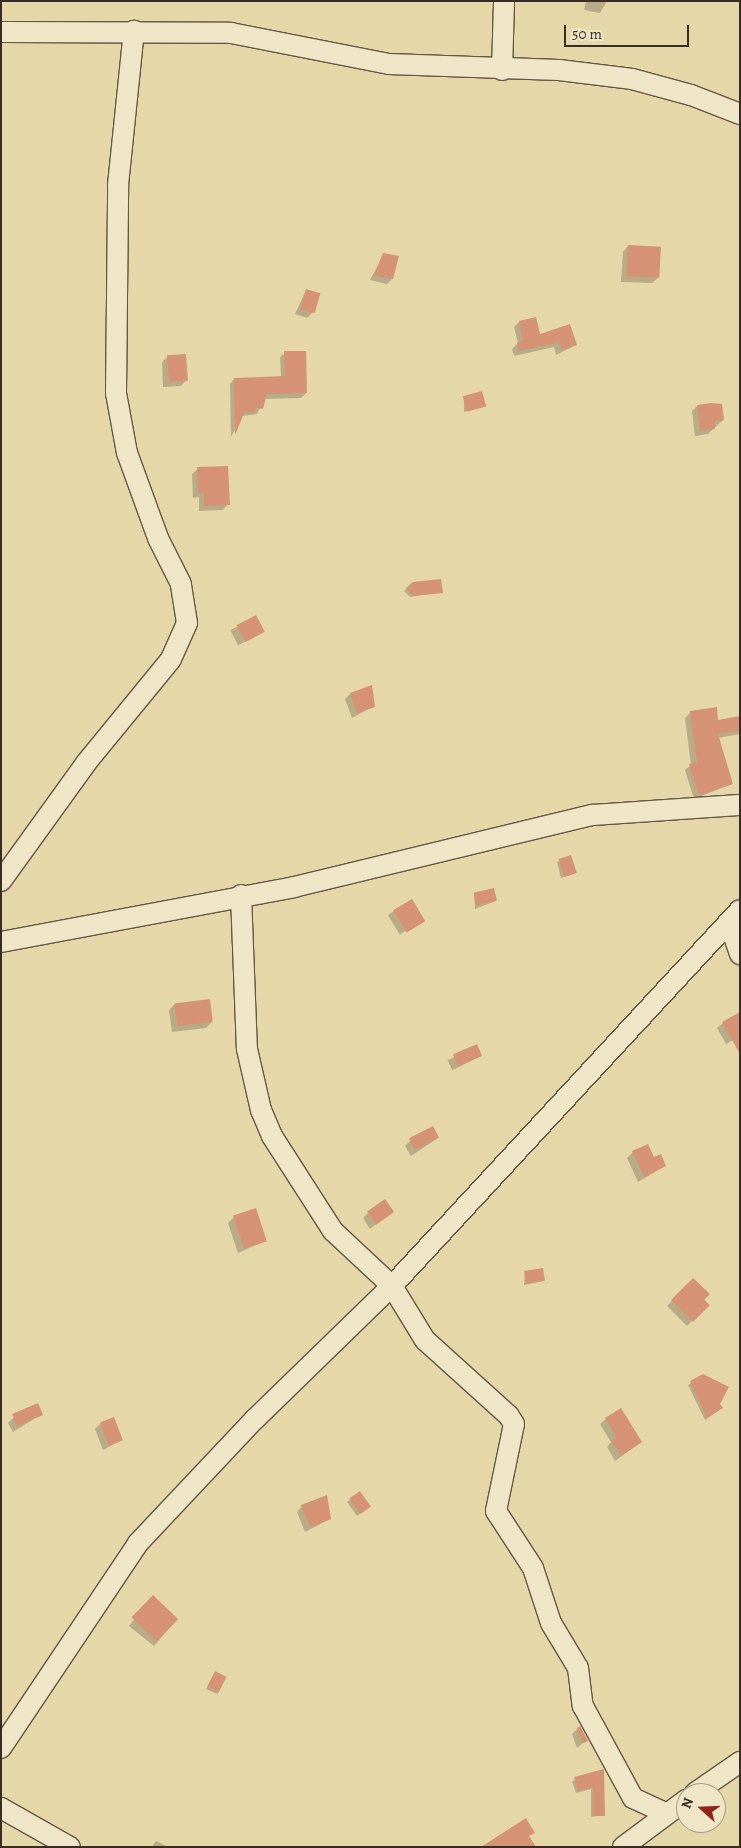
<!DOCTYPE html>
<html>
<head>
<meta charset="utf-8">
<style>
  body { margin:0 }
  #map { position:relative; width:741px; height:1848px; overflow:hidden; background:#e6d7a9; font-family:Alegreya,serif }
  div>[style] { position:absolute }
  [style*='--x'] { left:calc(var(--x)*1px); top:calc(var(--y)*1px); width:calc(var(--w)*1px); rotate:calc(var(--a)*1deg) }
  .shadow>* { inset:0; background:#0003; transform-origin:0 0 }
  .building>* { inset:0; background:#d59274; transform-origin:0 0 }
  .roads { filter:drop-shadow(1px 0 #645748) drop-shadow(-1px 0 #645748) drop-shadow(0 1px #645748) drop-shadow(0 -1px #645748) }
  .minor>* { height:20px; margin:-10px; padding:0 10px; transform-origin:10px; border-radius:10px; background:#efe5c7 }
  span { translate:-50% -50%; white-space:nowrap; text-align:center; line-height:1.15; -webkit-text-stroke:4px #efe5c7; paint-order:stroke }
  .frame { position:absolute; inset:0; border:2px solid #392c27; pointer-events:none }
  .north { position:absolute; left:676px; top:1783px; width:50px; height:50px; box-sizing:border-box; background:#efe5c7; border:1px solid #a69b87; border-radius:50%; rotate:290deg; font-size:14px; font-weight:700; line-height:20px; text-align:center; color:#392c27 }
  .north::after { content:''; display:block; margin:auto; width:18px; height:22px; background:#8f2418; clip-path:polygon(50% 0,100% 100%,50% 72%,0 100%) }
  .scale { position:absolute; left:564px; top:25px; width:125px; height:22px; box-sizing:border-box; border:2px solid #392c27; border-top:0; padding-left:6px; font-size:15px; line-height:18px; white-space:nowrap; color:#392c27; -webkit-text-stroke:4px #efe5c7; paint-order:stroke }
</style>
</head>
<body>
<div id="map">
  <div class="shadow">
    <div style="clip-path:polygon(586px 1px,607px 1px,600px 13px,584px 10px)"></div>
    <div style="clip-path:polygon(628px 246px,658px 278px,652px 283px,621px 282px,623px 252px)"></div>
    <div style="clip-path:polygon(384px 254px,392px 279px,387px 284px,370px 280px)"></div>
    <div style="clip-path:polygon(306px 290px,312px 313px,307px 318px,295px 314px)"></div>
    <div style="clip-path:polygon(519px 322px,539px 336px,576px 345px,556px 355px,554px 347px,514px 356px,512px 349px,518px 343px,514px 327px)"></div>
    <div style="clip-path:polygon(285px 353px,306px 393px,301px 398px,264px 399px,257px 414px,242px 416px,231px 437px,230px 384px,234px 379px,281px 378px,280px 357px)"></div>
    <div style="clip-path:polygon(168px 356px,186px 380px,181px 386px,163px 387px,162px 362px)"></div>
    <div style="clip-path:polygon(464px 398px,485px 405px,464px 412px)"></div>
    <div style="clip-path:polygon(697px 406px,723px 420px,708px 434px,695px 436px,692px 411px)"></div>
    <div style="clip-path:polygon(198px 469px,228px 504px,223px 510px,199px 511px,199px 497px,193px 498px,192px 474px)"></div>
    <div style="clip-path:polygon(414px 583px,441px 592px,410px 597px,404px 591px)"></div>
    <div style="left:255px;top:617px;width:17px;height:28px;rotate:62deg"></div>
    <div style="clip-path:polygon(350px 694px,374px 706px,352px 718px,345px 699px)"></div>
    <div style="clip-path:polygon(691px 712px,717px 721px,740px 717px,740px 734px,718px 738px,732px 784px,694px 799px,685px 770px,691px 765px,685px 718px)"></div>
    <div style="clip-path:polygon(571px 856px,575px 872px,561px 878px,557px 862px)"></div>
    <div style="clip-path:polygon(474px 895px,496px 901px,475px 909px)"></div>
    <div style="left:411px;top:901px;width:23px;height:27px;rotate:59deg"></div>
    <div style="clip-path:polygon(175px 1004px,212px 1022px,206px 1028px,172px 1032px,169px 1010px)"></div>
    <div style="clip-path:polygon(723px 1023px,740px 1036px,726px 1044px,717px 1028px)"></div>
    <div style="left:476px;top:1046px;width:11px;height:32px;rotate:63deg"></div>
    <div style="clip-path:polygon(438px 1138px,411px 1156px,405px 1146px,410px 1141px)"></div>
    <div style="clip-path:polygon(633px 1152px,653px 1159px,665px 1166px,638px 1182px,627px 1158px)"></div>
    <div style="clip-path:polygon(392px 1212px,370px 1229px,363px 1218px,368px 1213px)"></div>
    <div style="clip-path:polygon(234px 1217px,265px 1241px,238px 1253px,228px 1223px)"></div>
    <div style="clip-path:polygon(525px 1271px,544px 1281px,524px 1285px)"></div>
    <div style="clip-path:polygon(693px 1280px,708px 1305px,687px 1326px,667px 1306px)"></div>
    <div style="clip-path:polygon(703px 1375px,722px 1408px,705px 1420px,688px 1385px)"></div>
    <div style="clip-path:polygon(42px 1414px,13px 1432px,8px 1423px,14px 1417px)"></div>
    <div style="clip-path:polygon(606px 1419px,641px 1442px,615px 1461px,607px 1447px,611px 1442px,600px 1424px)"></div>
    <div style="clip-path:polygon(100px 1424px,122px 1440px,103px 1450px,95px 1429px)"></div>
    <div style="clip-path:polygon(360px 1492px,367px 1509px,357px 1516px,347px 1502px)"></div>
    <div style="clip-path:polygon(302px 1506px,330px 1519px,305px 1532px,297px 1512px)"></div>
    <div style="clip-path:polygon(148px 1602px,177px 1619px,154px 1646px,129px 1626px)"></div>
    <div style="clip-path:polygon(215px 1673px,219px 1692px,217px 1694px,206px 1689px)"></div>
    <div style="clip-path:polygon(577px 1729px,587px 1740px,577px 1748px,572px 1734px)"></div>
    <div style="clip-path:polygon(603px 1771px,604px 1815px,591px 1817px,591px 1789px,576px 1793px,572px 1781px)"></div>
    <div style="clip-path:polygon(156px 1841px,166px 1846px,166px 1847px,152px 1847px)"></div>
  </div>
  <div class="building">
    <div style="left:628px;top:245px;width:33px;height:31px;rotate:3deg"></div>
    <div style="clip-path:polygon(383px 253px,399px 256px,393px 279px,374px 275px)"></div>
    <div style="left:306px;top:289px;width:15px;height:21px;rotate:16deg"></div>
    <div style="clip-path:polygon(536px 317px,540px 334px,570px 324px,577px 345px,562px 350px,559px 342px,519px 351px,517px 342px,523px 340px,519px 321px)"></div>
    <div style="clip-path:polygon(284px 351px,306px 351px,307px 393px,267px 394px,263px 409px,256px 408px,253px 414px,245px 411px,235px 435px,234px 378px,285px 376px)"></div>
    <div style="left:186px;top:354px;width:27px;height:19px;rotate:86deg"></div>
    <div style="left:482px;top:391px;width:16px;height:20px;rotate:75deg"></div>
    <div style="clip-path:polygon(711px 403px,722px 404px,724px 420px,714px 422px,715px 429px,700px 431px,697px 405px)"></div>
    <div style="clip-path:polygon(228px 466px,230px 505px,204px 506px,204px 493px,198px 493px,197px 467px)"></div>
    <div style="clip-path:polygon(441px 579px,443px 593px,413px 596px,406px 588px,413px 582px)"></div>
    <div style="left:256px;top:615px;width:19px;height:22px;rotate:62deg"></div>
    <div style="clip-path:polygon(372px 685px,375px 707px,357px 713px,350px 693px)"></div>
    <div style="clip-path:polygon(717px 707px,718px 720px,740px 716px,740px 730px,718px 734px,733px 784px,699px 795px,689px 764px,697px 762px,690px 711px)"></div>
    <div style="left:571px;top:855px;width:19px;height:13px;rotate:72deg"></div>
    <div style="left:494px;top:888px;width:13px;height:21px;rotate:77deg"></div>
    <div style="left:412px;top:899px;width:26px;height:22px;rotate:59deg"></div>
    <div style="left:210px;top:999px;width:23px;height:36px;rotate:83deg"></div>
    <div style="clip-path:polygon(740px 1012px,740px 1054px,722px 1022px)"></div>
    <div style="left:477px;top:1044px;width:13px;height:26px;rotate:67deg"></div>
    <div style="left:433px;top:1126px;width:13px;height:27px;rotate:63deg"></div>
    <div style="clip-path:polygon(648px 1144px,654px 1157px,661px 1154px,666px 1166px,644px 1177px,632px 1151px)"></div>
    <div style="left:385px;top:1199px;width:16px;height:22px;rotate:55deg"></div>
    <div style="left:256px;top:1208px;width:35px;height:24px;rotate:72deg"></div>
    <div style="left:543px;top:1268px;width:13px;height:19px;rotate:81deg"></div>
    <div style="clip-path:polygon(693px 1278px,710px 1294px,704px 1300px,710px 1305px,693px 1322px,671px 1300px)"></div>
    <div style="clip-path:polygon(703px 1374px,729px 1387px,720px 1404px,723px 1408px,707px 1418px,690px 1381px)"></div>
    <div style="left:38px;top:1403px;width:13px;height:28px;rotate:67deg"></div>
    <div style="clip-path:polygon(621px 1408px,642px 1442px,621px 1456px,611px 1440px,617px 1437px,605px 1418px)"></div>
    <div style="left:114px;top:1417px;width:25px;height:15px;rotate:69deg"></div>
    <div style="left:360px;top:1491px;width:19px;height:13px;rotate:55deg"></div>
    <div style="clip-path:polygon(327px 1495px,331px 1519px,310px 1527px,301px 1505px)"></div>
    <div style="left:153px;top:1595px;width:35px;height:31px;rotate:44deg"></div>
    <div style="left:215px;top:1671px;width:13px;height:17px;rotate:27deg"></div>
    <div style="clip-path:polygon(580px 1726px,588px 1741px,583px 1743px,577px 1728px)"></div>
    <div style="clip-path:polygon(604px 1769px,605px 1816px,593px 1816px,593px 1787px,578px 1791px,574px 1777px)"></div>
    <div style="clip-path:polygon(526px 1818px,535px 1833px,529px 1836px,536px 1847px,481px 1847px)"></div>
  </div>
  <div class="roads">
    <div class="minor">
      <div style="--x:1;--y:32;--w:230;--a:0.2"></div>
      <div style="--x:231;--y:33;--w:161;--a:11.1"></div>
      <div style="--x:389;--y:64;--w:170;--a:2"></div>
      <div style="--x:559;--y:70;--w:74;--a:7"></div>
      <div style="--x:632;--y:79;--w:61;--a:15.2"></div>
      <div style="--x:691;--y:95;--w:53;--a:21.2"></div>
      <div style="--x:502;--y:70;--w:69;--a:-88.3"></div>
      <div style="--x:1;--y:881;--w:145;--a:-54.2"></div>
      <div style="--x:86;--y:763;--w:134;--a:-50.7"></div>
      <div style="--x:171;--y:659;--w:39;--a:-66"></div>
      <div style="--x:187;--y:623;--w:39;--a:-99"></div>
      <div style="--x:181;--y:584;--w:51;--a:-116.6"></div>
      <div style="--x:158;--y:538;--w:90;--a:-110"></div>
      <div style="--x:127;--y:453;--w:61;--a:-100.4"></div>
      <div style="--x:116;--y:393;--w:208;--a:-89.4"></div>
      <div style="--x:118;--y:185;--w:155;--a:-84.1"></div>
      <div style="--x:241;--y:895;--w:154;--a:87.8"></div>
      <div style="--x:247;--y:1049;--w:63;--a:77.1"></div>
      <div style="--x:261;--y:1110;--w:28;--a:67"></div>
      <div style="--x:272;--y:1136;--w:113;--a:57.3"></div>
      <div style="--x:333;--y:1231;--w:81;--a:43"></div>
      <div style="--x:392;--y:1286;--w:63;--a:58.6"></div>
      <div style="--x:425;--y:1340;--w:113;--a:42.1"></div>
      <div style="--x:509;--y:1416;--w:9;--a:58"></div>
      <div style="--x:514;--y:1424;--w:89;--a:101.7"></div>
      <div style="--x:496;--y:1511;--w:68;--a:57"></div>
      <div style="--x:533;--y:1568;--w:58;--a:71.9"></div>
      <div style="--x:551;--y:1623;--w:52;--a:59"></div>
      <div style="--x:578;--y:1668;--w:38;--a:83"></div>
      <div style="--x:583;--y:1706;--w:105;--a:61.5"></div>
      <div style="--x:633;--y:1798;--w:35;--a:25"></div>
      <div style="--x:730;--y:925;--w:31;--a:71"></div>
      <div style="--x:1;--y:942;--w:298;--a:-10.6"></div>
      <div style="--x:294;--y:887;--w:307;--a:-13.6"></div>
      <div style="--x:592;--y:815;--w:148;--a:-3.9"></div>
      <div style="--x:1;--y:1748;--w:247;--a:-56.2"></div>
      <div style="--x:138;--y:1543;--w:170;--a:-46.7"></div>
      <div style="--x:255;--y:1419;--w:191;--a:-44.2"></div>
      <div style="--x:392;--y:1286;--w:512;--a:-47.21"></div>
      <div style="--x:695;--y:1793;--w:55;--a:-34.6"></div>
      <div style="--x:1;--y:1808;--w:79;--a:29.5"></div>
      <div style="--x:623;--y:1847;--w:79;--a:-36.7"></div>
    </div>
  </div>
  <div class="frame"></div>
  <div class="north">N</div>
  <div class="scale">50 m</div>
</div>
</body>
</html>
